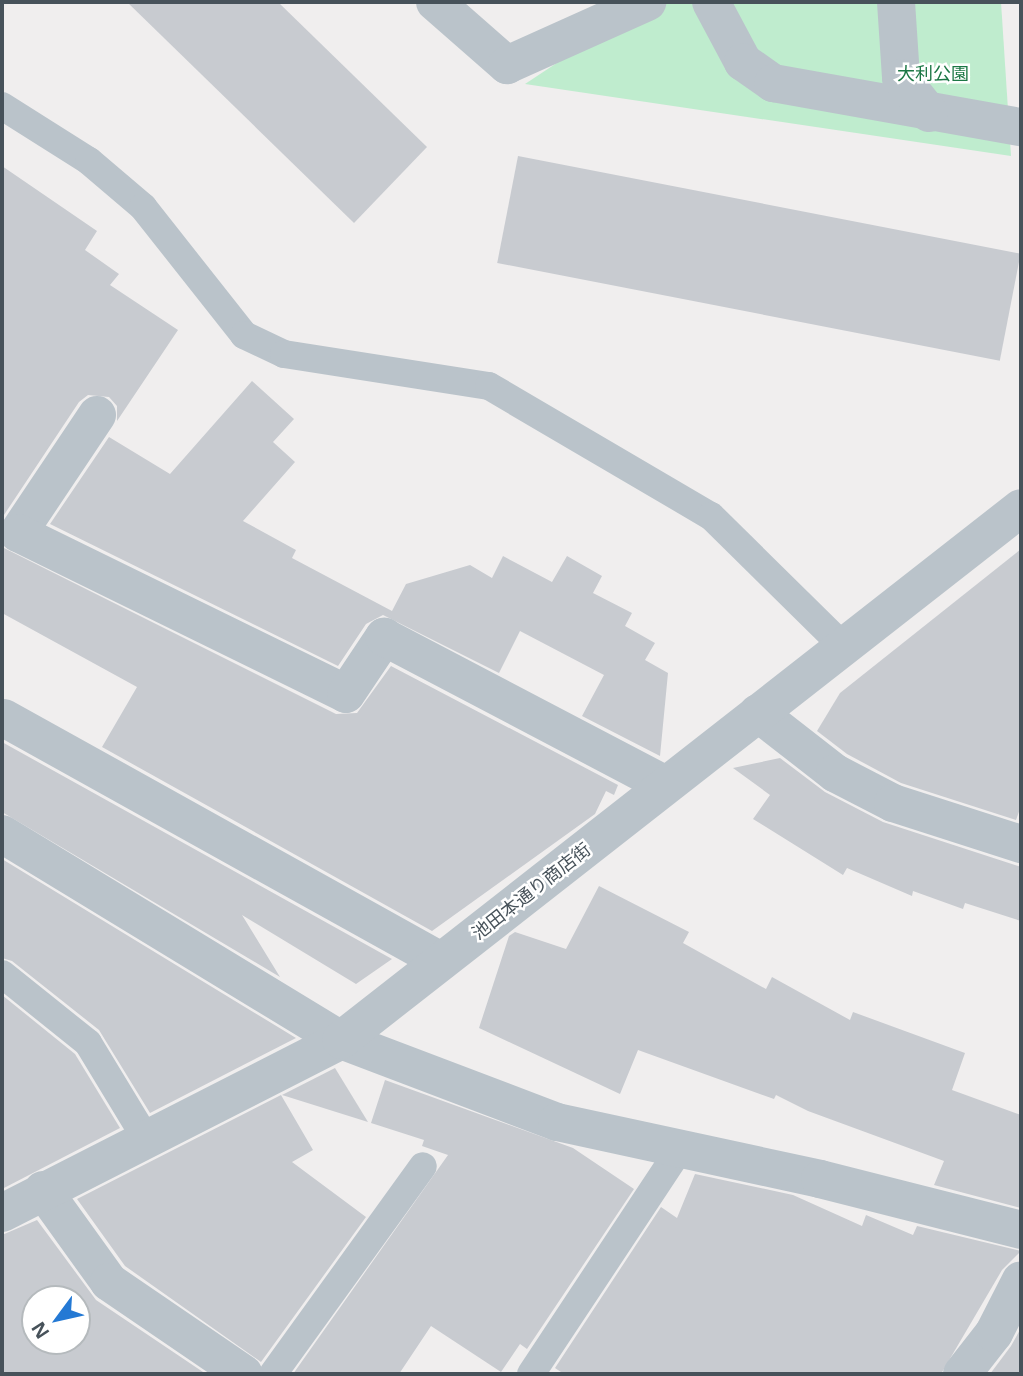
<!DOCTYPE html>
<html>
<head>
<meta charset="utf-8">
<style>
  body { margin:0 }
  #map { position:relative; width:1023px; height:1376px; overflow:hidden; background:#f0eeee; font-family:"Open Sans","Noto Sans JP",sans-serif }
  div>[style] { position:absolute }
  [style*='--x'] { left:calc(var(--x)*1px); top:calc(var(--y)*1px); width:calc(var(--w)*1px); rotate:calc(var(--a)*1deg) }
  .green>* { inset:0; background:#bfecce }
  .building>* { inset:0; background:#c8cbd0; transform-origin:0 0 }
  .lane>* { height:28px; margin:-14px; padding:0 14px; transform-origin:14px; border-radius:14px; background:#bac3ca }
  .street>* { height:38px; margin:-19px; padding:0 19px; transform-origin:19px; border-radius:19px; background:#bac3ca }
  span { translate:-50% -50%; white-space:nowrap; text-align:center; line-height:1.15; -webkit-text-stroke:5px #fff; paint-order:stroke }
  .park-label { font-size:18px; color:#1c7745 }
  .street-label { font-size:18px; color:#47525a }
  .frame { position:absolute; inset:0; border:4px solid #47525a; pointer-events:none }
  .north { position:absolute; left:21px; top:1285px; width:70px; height:70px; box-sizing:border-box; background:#fff; border:2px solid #b5babd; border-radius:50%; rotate:237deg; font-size:19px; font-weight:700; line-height:28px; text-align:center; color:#47525a }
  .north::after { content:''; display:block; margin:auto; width:24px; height:32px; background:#2479d4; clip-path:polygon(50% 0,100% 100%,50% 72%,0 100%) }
</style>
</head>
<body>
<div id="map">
  <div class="green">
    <div style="clip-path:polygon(649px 2px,1001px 2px,1011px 156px,525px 84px)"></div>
  </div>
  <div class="building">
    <div style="clip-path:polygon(127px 2px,278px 2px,427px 147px,354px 223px)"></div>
    <div style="left:518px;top:156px;width:512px;height:109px;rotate:11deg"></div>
    <div style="clip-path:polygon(2px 166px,97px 231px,85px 250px,119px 274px,110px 285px,178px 330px,117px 421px,117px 406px,109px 397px,88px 395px,79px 402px,2px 518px)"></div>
    <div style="clip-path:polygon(252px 381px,294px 419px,273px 442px,295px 462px,243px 521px,296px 550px,292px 558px,392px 611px,406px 584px,470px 565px,492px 578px,503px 556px,552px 582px,567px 556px,602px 576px,593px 593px,632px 613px,625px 626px,655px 643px,645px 660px,668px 673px,660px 756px,582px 716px,604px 675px,520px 631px,499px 673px,383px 615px,366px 624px,338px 666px,50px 524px,109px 437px,170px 474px)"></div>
    <div style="clip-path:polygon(2px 547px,336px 714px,357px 713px,391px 666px,618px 785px,614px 795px,606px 791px,595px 814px,432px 931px,102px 747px,137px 687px,2px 613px)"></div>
    <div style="clip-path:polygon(1021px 549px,1021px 806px,1016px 820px,901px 783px,847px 754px,817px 731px,840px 693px)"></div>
    <div style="clip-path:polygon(2px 742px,392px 959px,356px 984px,242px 915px,280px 977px,2px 812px)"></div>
    <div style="clip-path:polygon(780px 758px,825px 792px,883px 822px,1021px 867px,1021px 921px,965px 903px,963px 909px,913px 891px,912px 896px,847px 868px,843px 875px,753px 819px,770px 795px,733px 768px)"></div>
    <div style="clip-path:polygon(2px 859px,296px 1038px,150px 1113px,99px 1030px,12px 961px,2px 958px)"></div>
    <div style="clip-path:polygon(599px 886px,689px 932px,683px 943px,766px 989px,772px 977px,850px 1020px,853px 1012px,965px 1053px,952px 1090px,1021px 1115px,1021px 1208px,934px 1185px,944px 1161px,808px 1111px,776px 1095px,774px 1099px,638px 1050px,620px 1094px,479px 1028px,509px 936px,515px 932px,566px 949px)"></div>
    <div style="clip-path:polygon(2px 995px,75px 1054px,120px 1128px,2px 1189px)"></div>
    <div style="clip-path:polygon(335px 1068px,368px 1122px,282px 1095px)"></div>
    <div style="clip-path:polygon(385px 1080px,573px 1148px,634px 1189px,527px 1349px,520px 1344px,501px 1372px,431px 1326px,399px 1374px,293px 1374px,448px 1155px,422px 1146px,424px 1140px,371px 1123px)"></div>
    <div style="clip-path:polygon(281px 1095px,313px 1150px,292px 1162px,366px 1217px,261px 1362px,125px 1266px,77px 1199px)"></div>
    <div style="clip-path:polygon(695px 1174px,793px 1195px,862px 1226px,866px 1215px,913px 1235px,917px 1226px,1021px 1251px,1002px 1270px,941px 1374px,564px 1374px,555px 1368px,661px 1207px,677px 1218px)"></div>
    <div style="clip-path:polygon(evenodd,37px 1220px,96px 1300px,206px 1374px,2px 1374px,2px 1235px,37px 1220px,35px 1299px,77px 1299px,77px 1341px,35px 1341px,35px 1299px)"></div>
    <div style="clip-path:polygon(1021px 1328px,1021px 1374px,990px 1374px,1011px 1346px)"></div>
  </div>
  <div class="lane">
    <div style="--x:2;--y:106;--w:103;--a:32.3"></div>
    <div style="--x:89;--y:161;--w:71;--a:40.4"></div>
    <div style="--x:143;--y:207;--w:163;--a:51.7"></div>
    <div style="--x:244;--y:335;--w:44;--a:25.4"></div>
    <div style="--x:284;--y:354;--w:207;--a:8.9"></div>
    <div style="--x:489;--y:386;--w:257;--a:30.4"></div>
    <div style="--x:711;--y:516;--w:187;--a:44.6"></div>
    <div style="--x:2;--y:974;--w:110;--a:38.7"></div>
    <div style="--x:88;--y:1043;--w:110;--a:58.8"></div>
    <div style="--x:273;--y:1374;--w:256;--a:-54.2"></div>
    <div style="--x:531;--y:1374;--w:270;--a:-56.5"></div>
  </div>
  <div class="street">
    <div style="--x:435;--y:2;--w:96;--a:41.2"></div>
    <div style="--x:507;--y:65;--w:154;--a:-24.2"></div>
    <div style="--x:711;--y:2;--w:68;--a:61.9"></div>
    <div style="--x:743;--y:62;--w:37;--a:35"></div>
    <div style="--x:773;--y:83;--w:252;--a:10.1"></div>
    <div style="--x:896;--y:2;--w:76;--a:86.2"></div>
    <div style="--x:901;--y:78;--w:45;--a:51.3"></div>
    <div style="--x:97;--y:415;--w:142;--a:123.8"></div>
    <div style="--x:18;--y:533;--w:365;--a:26.1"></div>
    <div style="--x:346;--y:694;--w:69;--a:-56.3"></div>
    <div style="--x:384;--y:637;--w:318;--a:27.7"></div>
    <div style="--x:758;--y:713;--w:98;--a:37.9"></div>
    <div style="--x:835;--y:773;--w:65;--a:27.3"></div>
    <div style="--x:893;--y:803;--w:134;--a:17.8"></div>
    <div style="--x:4;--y:718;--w:500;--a:29.08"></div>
    <div style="--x:2;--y:834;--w:397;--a:31.3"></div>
    <div style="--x:341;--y:1040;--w:231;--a:20.8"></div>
    <div style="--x:557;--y:1122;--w:269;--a:12.2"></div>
    <div style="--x:820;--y:1179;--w:207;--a:14.2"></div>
    <div style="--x:43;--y:1190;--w:113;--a:54.3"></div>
    <div style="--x:109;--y:1282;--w:163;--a:34.3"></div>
    <div style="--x:2;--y:1213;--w:381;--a:-27"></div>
    <div style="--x:341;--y:1040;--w:863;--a:-38.04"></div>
    <div style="--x:962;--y:1374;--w:52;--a:-52"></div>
    <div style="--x:994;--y:1333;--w:59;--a:-63"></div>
  </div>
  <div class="park-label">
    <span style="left:933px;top:73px">大利公園</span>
  </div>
  <div class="street-label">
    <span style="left:531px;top:891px;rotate:-38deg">池田本通り商店街</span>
  </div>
  <div class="frame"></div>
  <div class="north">N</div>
</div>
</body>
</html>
